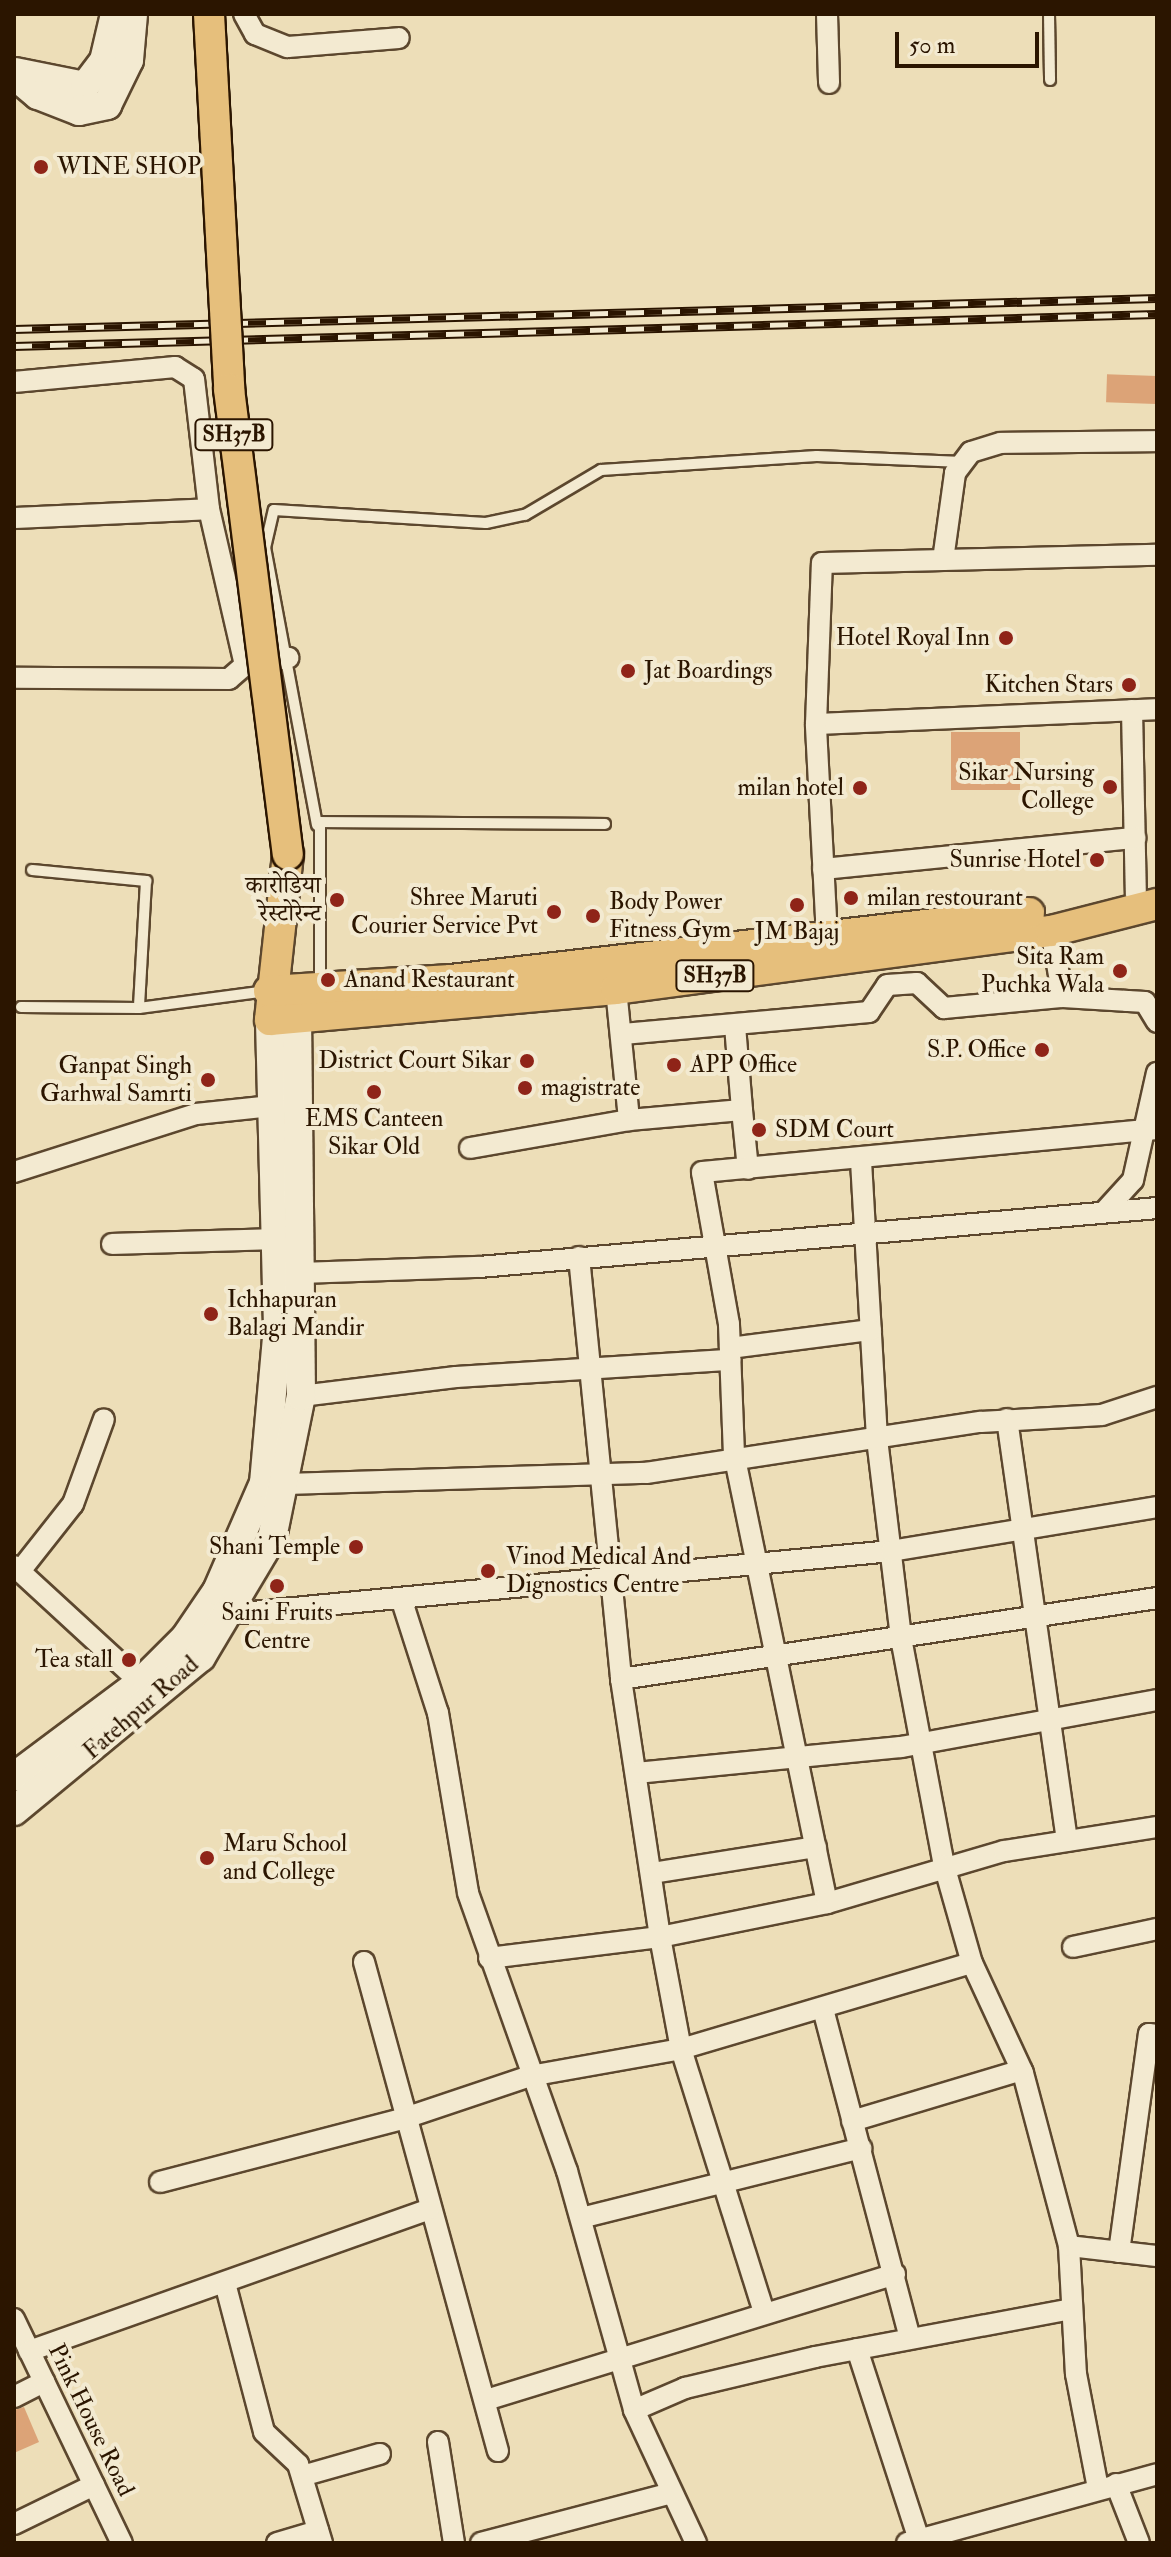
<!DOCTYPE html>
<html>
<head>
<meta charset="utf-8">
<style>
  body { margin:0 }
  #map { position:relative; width:1171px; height:2557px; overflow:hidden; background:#eddeb8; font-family:"IM FELL Double Pica","Noto Serif Devanagari",serif }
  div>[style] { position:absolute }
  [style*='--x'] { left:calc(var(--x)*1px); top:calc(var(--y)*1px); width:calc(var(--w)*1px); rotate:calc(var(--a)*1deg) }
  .building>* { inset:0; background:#dca377; transform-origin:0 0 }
  .roads { filter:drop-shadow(2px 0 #5c472e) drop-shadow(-2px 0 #5c472e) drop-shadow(0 2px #5c472e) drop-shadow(0 -2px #5c472e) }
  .lane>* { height:10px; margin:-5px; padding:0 5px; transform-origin:5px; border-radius:5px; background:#f3ead1 }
  .street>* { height:20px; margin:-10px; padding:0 10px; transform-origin:10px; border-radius:10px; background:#f3ead1 }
  .secondary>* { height:28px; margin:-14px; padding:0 14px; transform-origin:14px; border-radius:14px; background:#f3ead1 }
  .primary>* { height:30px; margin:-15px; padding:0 15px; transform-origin:15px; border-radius:15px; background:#e6bf7c }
  .rail>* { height:9px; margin-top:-4.5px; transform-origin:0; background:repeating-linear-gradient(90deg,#f3ead1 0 18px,#2b1500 0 36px); box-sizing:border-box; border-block:2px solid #2b1500 }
  .bridges { filter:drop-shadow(2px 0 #2b1500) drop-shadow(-2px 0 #2b1500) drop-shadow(0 2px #2b1500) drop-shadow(0 -2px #2b1500) }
  .primary-bridge>* { height:30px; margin:-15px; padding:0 15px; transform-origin:15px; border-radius:15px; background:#e6bf7c }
  .dots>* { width:22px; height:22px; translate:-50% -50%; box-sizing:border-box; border:4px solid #f3ead1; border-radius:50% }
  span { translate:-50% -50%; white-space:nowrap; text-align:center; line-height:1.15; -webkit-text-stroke:8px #f3ead1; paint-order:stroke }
  .shield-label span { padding:2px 6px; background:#f3ead1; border:2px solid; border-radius:6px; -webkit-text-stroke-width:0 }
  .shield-label { font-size:22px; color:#2b1500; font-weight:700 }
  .poi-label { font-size:24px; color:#2b1500 }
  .left { translate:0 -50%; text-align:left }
  .right { translate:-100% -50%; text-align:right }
  .street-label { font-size:24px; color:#2b1500 }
  .frame { position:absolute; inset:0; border:16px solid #2b1500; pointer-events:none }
  .scale { position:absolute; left:895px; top:32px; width:144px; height:36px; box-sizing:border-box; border:4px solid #2b1500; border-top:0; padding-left:10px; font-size:24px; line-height:28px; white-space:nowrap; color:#2b1500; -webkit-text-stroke:6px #f3ead1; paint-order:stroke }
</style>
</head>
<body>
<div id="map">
  <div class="building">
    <div style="left:1157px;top:376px;width:28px;height:50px;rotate:92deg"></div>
    <div style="left:951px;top:732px;width:69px;height:58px"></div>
    <div style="clip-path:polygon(24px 2407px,39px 2442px,14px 2453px,14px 2410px)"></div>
  </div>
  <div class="roads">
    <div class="lane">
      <div style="--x:1049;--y:14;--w:66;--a:89.1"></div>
      <div style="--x:317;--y:825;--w:282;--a:-100.6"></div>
      <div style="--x:265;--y:548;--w:39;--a:-77"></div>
      <div style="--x:274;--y:510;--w:212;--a:3.5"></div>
      <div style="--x:486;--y:523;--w:40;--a:-12"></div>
      <div style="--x:525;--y:515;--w:88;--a:-30.6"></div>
      <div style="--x:601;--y:470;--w:216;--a:-3.7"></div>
      <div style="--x:817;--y:456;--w:146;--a:2.4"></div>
      <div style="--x:32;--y:870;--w:115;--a:5.5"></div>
      <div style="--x:146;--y:881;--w:127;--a:93.2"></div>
      <div style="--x:320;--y:983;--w:161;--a:-90"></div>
      <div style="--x:320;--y:822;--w:285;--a:0.4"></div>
      <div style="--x:21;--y:1007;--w:118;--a:0.5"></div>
      <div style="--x:139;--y:1008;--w:129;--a:-7.6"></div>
    </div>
    <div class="street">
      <div style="--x:244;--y:14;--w:23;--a:61"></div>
      <div style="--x:255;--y:34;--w:35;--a:22"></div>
      <div style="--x:288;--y:47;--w:111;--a:-4.6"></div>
      <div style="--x:827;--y:14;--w:69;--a:88.3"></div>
      <div style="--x:14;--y:382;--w:162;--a:-5.3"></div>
      <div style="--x:175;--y:367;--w:22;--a:32"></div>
      <div style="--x:194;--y:379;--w:131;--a:83.4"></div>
      <div style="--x:209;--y:509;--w:160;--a:77"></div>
      <div style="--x:245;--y:665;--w:21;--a:139"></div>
      <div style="--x:229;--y:679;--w:215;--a:-179.7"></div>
      <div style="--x:14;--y:518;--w:195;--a:-2.6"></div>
      <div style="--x:943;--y:560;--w:88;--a:-82.1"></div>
      <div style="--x:955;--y:473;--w:26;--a:-53"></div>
      <div style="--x:971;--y:452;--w:31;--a:-17"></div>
      <div style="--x:1001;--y:443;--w:156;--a:-0.7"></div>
      <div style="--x:253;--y:664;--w:36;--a:-10"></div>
      <div style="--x:1132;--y:710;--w:185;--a:88.8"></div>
      <div style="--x:816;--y:724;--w:341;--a:-2.5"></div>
      <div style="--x:823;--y:869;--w:314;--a:-5.7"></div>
      <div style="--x:1051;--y:931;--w:67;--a:79.7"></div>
      <div style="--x:827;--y:937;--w:213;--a:-93"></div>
      <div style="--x:816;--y:724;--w:161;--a:-87.9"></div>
      <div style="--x:822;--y:563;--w:335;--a:-1.4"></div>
      <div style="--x:616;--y:989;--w:132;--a:84.3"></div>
      <div style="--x:629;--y:1120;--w:113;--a:-5.1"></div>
      <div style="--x:742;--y:1110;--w:59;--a:84.2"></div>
      <div style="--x:735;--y:1026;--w:84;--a:85.2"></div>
      <div style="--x:623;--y:1034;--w:247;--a:-5.1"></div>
      <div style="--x:869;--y:1012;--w:32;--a:-56"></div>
      <div style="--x:887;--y:985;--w:30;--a:-4"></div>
      <div style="--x:917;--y:983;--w:37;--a:43"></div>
      <div style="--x:944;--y:1008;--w:120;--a:-5.3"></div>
      <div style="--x:1063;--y:997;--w:65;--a:3.5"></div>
      <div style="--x:1128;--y:1001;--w:17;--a:3"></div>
      <div style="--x:1145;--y:1002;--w:23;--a:59"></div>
      <div style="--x:470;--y:1148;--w:161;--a:-10"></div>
      <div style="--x:861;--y:1161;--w:278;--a:86.7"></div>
      <div style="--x:877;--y:1439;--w:200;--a:83.1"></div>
      <div style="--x:901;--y:1638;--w:231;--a:79.3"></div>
      <div style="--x:944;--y:1865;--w:102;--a:74.1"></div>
      <div style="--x:14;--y:1172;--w:191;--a:-17.7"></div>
      <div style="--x:196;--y:1114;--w:76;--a:-6"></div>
      <div style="--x:1104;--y:1212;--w:43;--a:-47.8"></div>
      <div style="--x:1133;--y:1180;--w:110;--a:-77.4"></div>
      <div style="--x:112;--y:1244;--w:164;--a:-1.7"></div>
      <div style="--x:579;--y:1257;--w:424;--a:84.3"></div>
      <div style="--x:621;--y:1679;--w:261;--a:81.4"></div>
      <div style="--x:660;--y:1937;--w:114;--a:79.4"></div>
      <div style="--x:681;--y:2049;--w:276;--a:72.5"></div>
      <div style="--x:303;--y:1273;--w:176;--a:-2"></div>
      <div style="--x:479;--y:1267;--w:681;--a:-4.97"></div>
      <div style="--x:730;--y:1348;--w:142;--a:-7.3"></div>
      <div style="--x:301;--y:1396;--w:156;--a:-7"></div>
      <div style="--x:456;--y:1377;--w:275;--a:-3.6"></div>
      <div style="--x:1007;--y:1419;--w:426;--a:81.9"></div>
      <div style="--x:288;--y:1484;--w:358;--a:-1.8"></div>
      <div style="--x:646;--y:1473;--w:339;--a:-8.7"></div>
      <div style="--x:981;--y:1422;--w:121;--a:-3.3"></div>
      <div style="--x:1102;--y:1415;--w:58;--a:-18.1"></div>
      <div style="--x:14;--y:1566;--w:183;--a:42.6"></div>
      <div style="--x:20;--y:1571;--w:85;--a:-51.7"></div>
      <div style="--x:73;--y:1504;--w:90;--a:-70"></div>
      <div style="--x:401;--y:1598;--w:121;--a:72.2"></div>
      <div style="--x:438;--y:1713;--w:182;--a:80.5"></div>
      <div style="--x:468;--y:1893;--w:295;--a:70.4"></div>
      <div style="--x:567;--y:2171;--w:248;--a:74.3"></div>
      <div style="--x:634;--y:2410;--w:147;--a:65"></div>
      <div style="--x:231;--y:1614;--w:663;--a:-5.45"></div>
      <div style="--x:891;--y:1551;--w:270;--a:-9.4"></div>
      <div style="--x:621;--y:1679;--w:542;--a:-8.59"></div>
      <div style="--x:636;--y:1773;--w:266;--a:-5.6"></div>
      <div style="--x:901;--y:1747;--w:260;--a:-10.4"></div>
      <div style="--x:652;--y:1873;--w:166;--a:-9"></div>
      <div style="--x:827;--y:1903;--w:458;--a:-101.7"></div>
      <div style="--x:734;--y:1455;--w:131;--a:-92.2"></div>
      <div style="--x:729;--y:1324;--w:154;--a:-100.1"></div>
      <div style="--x:702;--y:1172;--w:457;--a:-5.4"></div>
      <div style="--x:1073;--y:1947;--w:86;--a:-12.1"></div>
      <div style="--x:489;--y:1958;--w:172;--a:-7"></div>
      <div style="--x:660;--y:1937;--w:170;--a:-11.5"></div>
      <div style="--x:827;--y:1903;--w:184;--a:-16.4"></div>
      <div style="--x:1004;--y:1851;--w:155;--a:-8.9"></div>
      <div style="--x:364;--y:1962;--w:507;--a:74.68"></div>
      <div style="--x:823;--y:2009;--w:340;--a:75.2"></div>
      <div style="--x:852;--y:2121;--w:177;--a:-16.7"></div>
      <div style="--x:160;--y:2182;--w:253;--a:-14.6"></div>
      <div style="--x:405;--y:2118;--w:132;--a:-18.6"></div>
      <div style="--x:530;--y:2076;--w:153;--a:-10.1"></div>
      <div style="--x:681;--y:2049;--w:303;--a:-16.5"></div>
      <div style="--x:972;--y:1963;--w:121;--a:65.1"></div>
      <div style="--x:1023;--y:2073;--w:179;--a:75.1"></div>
      <div style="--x:1069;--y:2246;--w:128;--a:86.9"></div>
      <div style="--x:1076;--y:2374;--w:116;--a:79.1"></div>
      <div style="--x:581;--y:2218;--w:289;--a:-14"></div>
      <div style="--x:1069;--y:2246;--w:89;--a:6.5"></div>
      <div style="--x:1119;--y:2252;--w:220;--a:-82.2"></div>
      <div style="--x:1149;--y:2034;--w:8;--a:7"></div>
      <div style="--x:225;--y:2283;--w:154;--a:75.3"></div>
      <div style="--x:264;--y:2432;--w:47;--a:43.3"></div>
      <div style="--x:298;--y:2464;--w:83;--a:73.1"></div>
      <div style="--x:14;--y:2319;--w:249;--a:64.3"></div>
      <div style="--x:857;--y:2349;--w:201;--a:72"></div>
      <div style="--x:29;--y:2351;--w:424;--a:-19.5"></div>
      <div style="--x:14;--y:2397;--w:34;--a:-27"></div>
      <div style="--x:486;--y:2400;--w:428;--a:-17.1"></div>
      <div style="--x:634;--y:2410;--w:56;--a:-23.3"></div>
      <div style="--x:685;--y:2388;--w:134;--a:-13.4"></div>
      <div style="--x:815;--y:2357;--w:261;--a:-10.6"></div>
      <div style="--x:438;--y:2442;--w:102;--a:81"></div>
      <div style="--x:302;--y:2476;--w:81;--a:-15.8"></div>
      <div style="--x:1116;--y:2484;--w:63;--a:68.7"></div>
      <div style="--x:14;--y:2524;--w:89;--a:-26"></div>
      <div style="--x:277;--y:2543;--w:43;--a:-16.3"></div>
      <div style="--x:481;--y:2543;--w:197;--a:-14.7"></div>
      <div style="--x:907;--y:2543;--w:259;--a:-15.4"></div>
    </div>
    <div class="secondary">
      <div style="--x:15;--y:72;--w:71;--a:11.3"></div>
      <div style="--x:85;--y:86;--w:31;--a:-53"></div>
      <div style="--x:104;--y:61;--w:48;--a:-76.8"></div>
      <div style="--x:14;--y:75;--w:31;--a:40"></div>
      <div style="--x:38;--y:95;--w:44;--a:21.3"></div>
      <div style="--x:79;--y:111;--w:29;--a:-12"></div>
      <div style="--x:107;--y:105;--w:50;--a:-63.9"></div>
      <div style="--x:129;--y:60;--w:46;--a:-85"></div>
      <div style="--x:14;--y:1777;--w:159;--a:-36.8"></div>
      <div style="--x:141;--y:1682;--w:62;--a:-45"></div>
      <div style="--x:185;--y:1638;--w:57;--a:-55.8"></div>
      <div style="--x:217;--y:1591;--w:118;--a:-66.5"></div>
      <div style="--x:264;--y:1483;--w:157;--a:-84.9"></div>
      <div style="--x:278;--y:1327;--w:307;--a:-91.5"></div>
      <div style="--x:14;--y:1811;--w:242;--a:-39.5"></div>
      <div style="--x:201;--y:1657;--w:139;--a:-59.2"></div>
      <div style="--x:272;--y:1538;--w:145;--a:-78.5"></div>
      <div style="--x:301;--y:1396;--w:378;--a:-90.6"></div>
    </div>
    <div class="primary">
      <div style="--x:288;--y:854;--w:167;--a:96.2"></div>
      <div style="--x:270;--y:1020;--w:347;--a:-5.1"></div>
      <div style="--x:616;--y:989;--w:439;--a:-7.6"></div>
      <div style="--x:1051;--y:931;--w:109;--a:-14.3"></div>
      <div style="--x:269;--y:991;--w:182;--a:-3.5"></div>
      <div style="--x:451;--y:980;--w:582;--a:-6.61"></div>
    </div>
  </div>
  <div class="rail">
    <div style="--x:14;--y:329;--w:1143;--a:-1.55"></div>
    <div style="--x:14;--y:346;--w:1143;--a:-1.6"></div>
  </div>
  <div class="bridges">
    <div class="primary-bridge">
      <div style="--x:209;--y:14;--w:376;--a:86.9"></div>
      <div style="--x:229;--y:389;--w:469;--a:82.8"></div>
    </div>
  </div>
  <div class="dots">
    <div style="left:41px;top:167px;background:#8f2418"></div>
    <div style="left:1006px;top:638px;background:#8f2418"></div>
    <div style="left:628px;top:671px;background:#8f2418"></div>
    <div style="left:1129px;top:685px;background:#8f2418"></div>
    <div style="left:1110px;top:787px;background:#8f2418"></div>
    <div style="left:860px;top:788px;background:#8f2418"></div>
    <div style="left:1097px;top:860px;background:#8f2418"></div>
    <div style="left:851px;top:898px;background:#8f2418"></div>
    <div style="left:337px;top:900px;background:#8f2418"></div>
    <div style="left:797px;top:905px;background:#8f2418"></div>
    <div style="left:554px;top:912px;background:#8f2418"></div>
    <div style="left:593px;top:916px;background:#8f2418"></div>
    <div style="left:1120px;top:971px;background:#8f2418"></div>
    <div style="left:328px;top:980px;background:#8f2418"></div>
    <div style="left:1042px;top:1050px;background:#8f2418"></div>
    <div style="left:527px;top:1061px;background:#8f2418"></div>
    <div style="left:674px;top:1065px;background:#8f2418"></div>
    <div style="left:208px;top:1080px;background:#8f2418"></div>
    <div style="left:525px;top:1088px;background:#8f2418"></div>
    <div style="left:374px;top:1092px;background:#8f2418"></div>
    <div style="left:759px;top:1130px;background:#8f2418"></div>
    <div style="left:211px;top:1314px;background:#8f2418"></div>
    <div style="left:356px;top:1547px;background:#8f2418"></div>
    <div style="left:488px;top:1571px;background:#8f2418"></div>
    <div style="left:277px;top:1586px;background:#8f2418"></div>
    <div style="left:129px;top:1660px;background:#8f2418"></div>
    <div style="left:207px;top:1858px;background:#8f2418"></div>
  </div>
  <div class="shield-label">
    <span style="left:234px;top:435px">SH37B</span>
    <span style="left:715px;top:976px">SH37B</span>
  </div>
  <div class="poi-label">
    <span class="left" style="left:57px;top:167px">WINE SHOP</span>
    <span class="right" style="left:990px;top:638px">Hotel Royal Inn</span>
    <span class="left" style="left:644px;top:671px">Jat Boardings</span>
    <span class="right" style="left:1113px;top:685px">Kitchen Stars</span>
    <span class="right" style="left:1094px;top:787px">Sikar Nursing<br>College</span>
    <span class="right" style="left:844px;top:788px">milan hotel</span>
    <span class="right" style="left:1081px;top:860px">Sunrise Hotel</span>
    <span class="right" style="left:321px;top:900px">कारोडिया<br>रेस्टोरेन्ट</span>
    <span class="right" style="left:538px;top:912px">Shree Maruti<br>Courier Service Pvt</span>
    <span class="left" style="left:867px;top:898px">milan restourant</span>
    <span class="left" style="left:609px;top:916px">Body Power<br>Fitness Gym</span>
    <span style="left:797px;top:932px">JM Bajaj</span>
    <span class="right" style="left:1104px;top:971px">Sita Ram<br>Puchka Wala</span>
    <span class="left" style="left:344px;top:980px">Anand Restaurant</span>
    <span class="right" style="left:1026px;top:1050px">S.P. Office</span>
    <span class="right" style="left:511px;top:1061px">District Court Sikar</span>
    <span class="left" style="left:690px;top:1065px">APP Office</span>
    <span class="right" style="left:192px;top:1080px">Ganpat Singh<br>Garhwal Samrti</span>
    <span class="left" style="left:541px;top:1088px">magistrate</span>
    <span style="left:374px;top:1133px">EMS Canteen<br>Sikar Old</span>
    <span class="left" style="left:775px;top:1130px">SDM Court</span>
    <span class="left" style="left:227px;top:1314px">Ichhapuran<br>Balagi Mandir</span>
    <span class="right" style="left:340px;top:1547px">Shani Temple</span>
    <span class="left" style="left:506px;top:1571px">Vinod Medical And<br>Dignostics Centre</span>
    <span style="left:277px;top:1627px">Saini Fruits<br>Centre</span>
    <span class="right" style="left:113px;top:1660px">Tea stall</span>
    <span class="left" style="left:223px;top:1858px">Maru School<br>and College</span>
  </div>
  <div class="street-label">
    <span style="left:141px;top:1708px;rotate:-41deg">Fatehpur Road</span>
    <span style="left:91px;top:2420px;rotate:64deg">Pink House Road</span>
  </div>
  <div class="frame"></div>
  <div class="scale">50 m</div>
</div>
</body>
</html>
